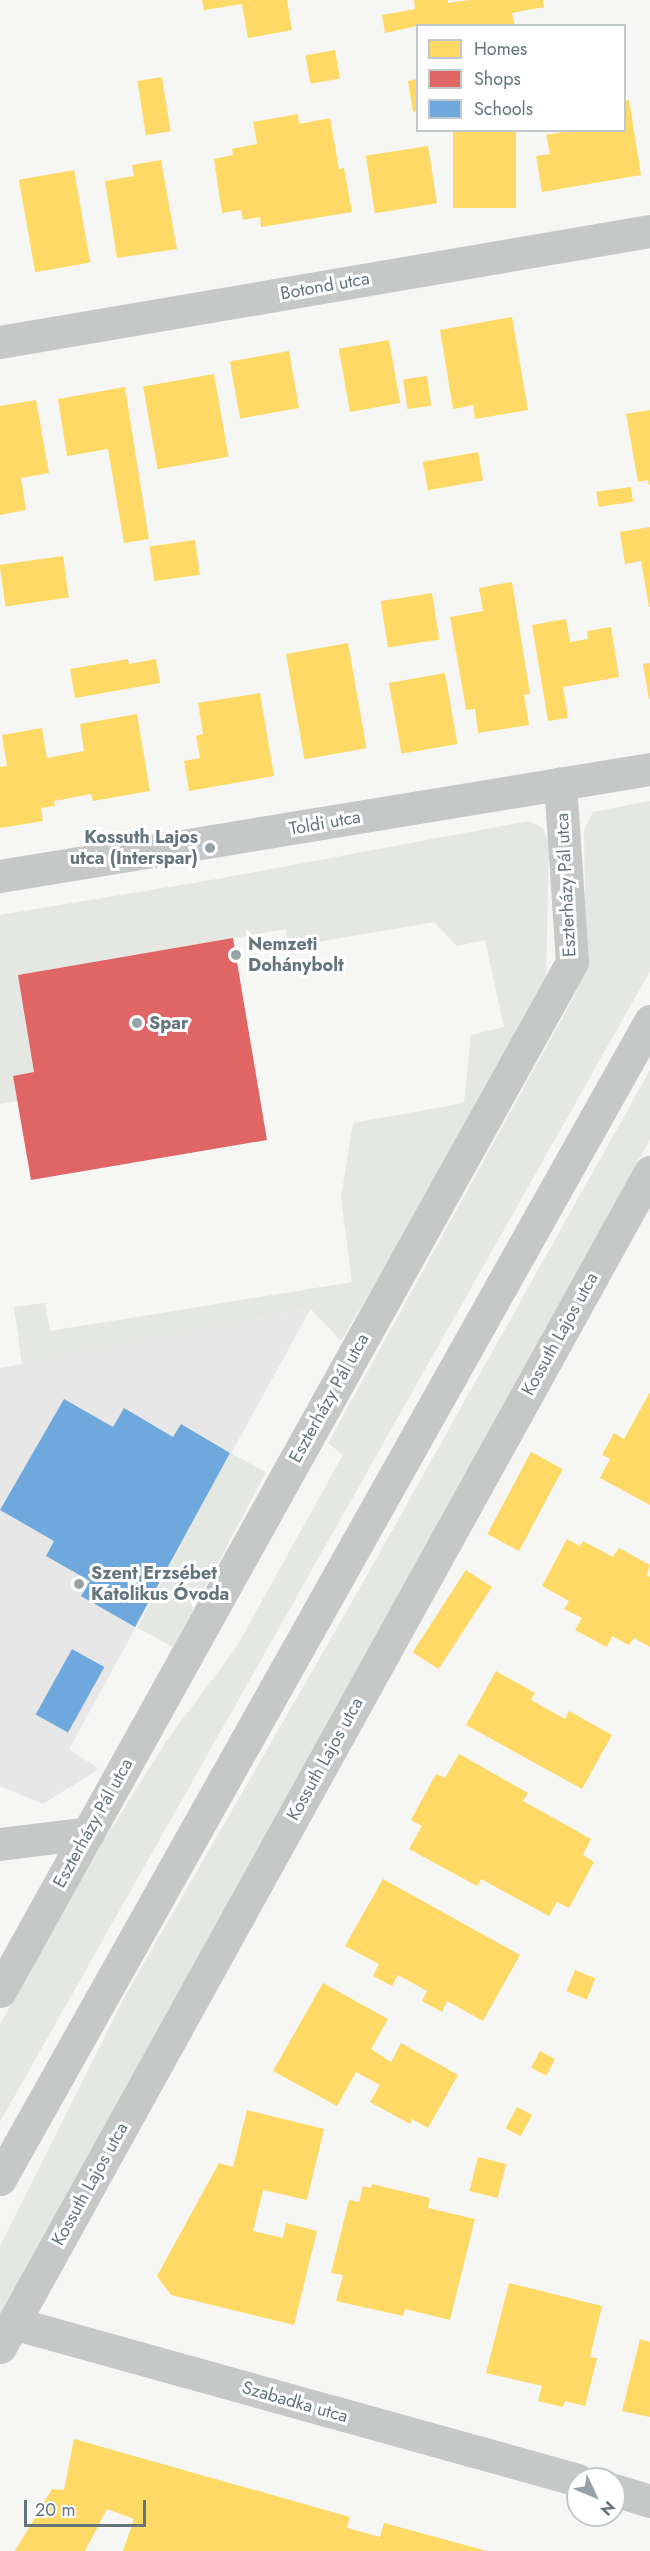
<!DOCTYPE html>
<html>
<head>
<meta charset="utf-8">
<style>
  body { margin:0 }
  #map { position:relative; width:650px; height:2551px; overflow:hidden; background:#f6f6f5; font-family:Jost,sans-serif }
  div>[style] { position:absolute }
  [style*='--x'] { left:calc(var(--x)*1px); top:calc(var(--y)*1px); width:calc(var(--w)*1px); rotate:calc(var(--a)*1deg) }
  .built>* { inset:0; background:#e6e7e6 }
  .green>* { inset:0; background:#e5e7e2; transform-origin:0 0 }
  .homes>* { inset:0; background:#ffd966; transform-origin:0 0 }
  .shops>* { inset:0; background:#e06666 }
  .schools>* { inset:0; background:#6fa8dc; transform-origin:0 0 }
  .minor>* { height:33px; margin:-16.5px; padding:0 16.5px; transform-origin:16.5px; border-radius:16.5px; background:#c6c8c8 }
  .tertiary>* { height:33px; margin:-16.5px; padding:0 16.5px; transform-origin:16.5px; border-radius:16.5px; background:#c6c8c8 }
  .dots>* { width:16px; height:16px; translate:-50% -50%; box-sizing:border-box; border:3px solid #fff; border-radius:50% }
  span { translate:-50% -50%; white-space:nowrap; text-align:center; line-height:1.15; -webkit-text-stroke:6px #fff; paint-order:stroke }
  .street-label { font-size:18px; color:#64757c }
  .poi-label { font-size:18px; color:#64757c; font-weight:700 }
  .right { translate:-100% -50%; text-align:right }
  .left { translate:0 -50%; text-align:left }
  .legend { position:absolute; left:416px; top:24px; width:210px; height:108px; box-sizing:border-box; background:#fff; border:2px solid #c1c8cb; margin:0; padding:8px 10px; list-style:none; font-size:18px; color:#64757c }
  .legend li { display:flex; align-items:center; gap:12px; height:30px }
  .legend b { width:30px; border:2px solid #c1c8cb }
  .north { position:absolute; left:566px; top:2467px; width:60px; height:60px; box-sizing:border-box; background:#fff; border:2px solid #c1c8cb; border-radius:50%; rotate:134deg; font-size:16px; font-weight:700; line-height:24px; text-align:center; color:#64757c }
  .north::after { content:''; display:block; margin:auto; width:21px; height:27px; background:#97a2a6; clip-path:polygon(50% 0,100% 100%,50% 72%,0 100%) }
  .scale { position:absolute; left:24px; top:2500px; width:122px; height:27px; box-sizing:border-box; border:3px solid #64757c; border-top:0; padding-left:8px; font-size:18px; line-height:21px; white-space:nowrap; color:#64757c; -webkit-text-stroke:4px #fff; paint-order:stroke }
</style>
</head>
<body>
<div id="map">
  <div class="built">
    <div style="clip-path:polygon(311px 1308px,69px 1749px,99px 1769px,43px 1804px,0 1786px,0 1368px)"></div>
  </div>
  <div class="green">
    <div style="clip-path:polygon(650px 801px,650px 971px,0 2122px,0 2024px,106px 1837px,167px 1740px,236px 1648px,343px 1455px,328px 1443px,575px 995px,586px 962px,584px 829px,593px 812px)"></div>
    <div style="clip-path:polygon(529px 821px,543px 828px,549px 844px,546px 976px,474px 1105px,425px 1199px,341px 1341px,310px 1308px,22px 1364px,14px 1307px,45px 1303px,50px 1331px,352px 1282px,341px 1198px,353px 1123px,464px 1103px,471px 1035px,504px 1027px,485px 940px,457px 946px,434px 922px,289px 947px,286px 929px,19px 975px,34px 1072px,18px 1101px,0 1104px,0 915px,223px 878px)"></div>
    <div style="clip-path:polygon(650px 1070px,650px 1139px,0 2323px,0 2246px,125px 1996px,356px 1595px)"></div>
    <div style="left:230px;top:1453px;width:41px;height:198px;rotate:28deg"></div>
  </div>
  <div class="homes">
    <div style="clip-path:polygon(202px 0,287px 0,292px 30px,248px 38px,242px 4px,204px 10px)"></div>
    <div style="clip-path:polygon(414px 0,448px 0,448px 3px,469px 0,543px 0,544px 7px,512px 13px,515px 26px,417px 26px,385px 33px,382px 15px,415px 9px)"></div>
    <div style="left:335px;top:50px;width:29px;height:30px;rotate:80deg"></div>
    <div style="left:162px;top:77px;width:55px;height:25px;rotate:81deg"></div>
    <div style="clip-path:polygon(417px 79px,417px 111px,413px 112px,408px 81px)"></div>
    <div style="clip-path:polygon(629px 100px,641px 175px,542px 192px,536px 156px,550px 154px,546px 135px,574px 130px,624px 130px,624px 101px)"></div>
    <div style="clip-path:polygon(298px 114px,299px 124px,330px 118px,339px 169px,344px 168px,352px 212px,261px 227px,260px 217px,243px 220px,241px 210px,222px 213px,214px 159px,233px 155px,232px 149px,257px 144px,253px 122px)"></div>
    <div style="left:453px;top:130px;width:63px;height:78px"></div>
    <div style="left:428px;top:146px;width:58px;height:63px;rotate:81deg"></div>
    <div style="clip-path:polygon(161px 160px,177px 249px,117px 258px,105px 181px,134px 176px,132px 165px)"></div>
    <div style="left:74px;top:170px;width:94px;height:56px;rotate:80deg"></div>
    <div style="clip-path:polygon(512px 317px,528px 410px,475px 419px,473px 405px,453px 409px,440px 330px)"></div>
    <div style="left:389px;top:340px;width:64px;height:51px;rotate:80deg"></div>
    <div style="left:289px;top:351px;width:58px;height:60px;rotate:80deg"></div>
    <div style="left:214px;top:374px;width:84px;height:72px;rotate:80deg"></div>
    <div style="left:427px;top:376px;width:30px;height:24px;rotate:82deg"></div>
    <div style="clip-path:polygon(125px 387px,149px 539px,124px 543px,108px 449px,67px 456px,58px 399px)"></div>
    <div style="clip-path:polygon(36px 400px,49px 473px,21px 478px,26px 510px,0 515px,0 406px)"></div>
    <div style="clip-path:polygon(650px 410px,650px 485px,649px 485px,648px 480px,638px 482px,626px 414px)"></div>
    <div style="left:478px;top:452px;width:29px;height:56px;rotate:80deg"></div>
    <div style="left:631px;top:487px;width:15px;height:35px;rotate:82deg"></div>
    <div style="clip-path:polygon(650px 527px,650px 607px,649px 607px,641px 561px,625px 564px,620px 532px)"></div>
    <div style="left:195px;top:540px;width:35px;height:46px;rotate:82deg"></div>
    <div style="left:63px;top:556px;width:42px;height:64px;rotate:82deg"></div>
    <div style="clip-path:polygon(512px 582px,530px 694px,524px 695px,529px 725px,478px 733px,475px 709px,466px 710px,450px 617px,483px 611px,479px 588px)"></div>
    <div style="left:432px;top:593px;width:47px;height:52px;rotate:81deg"></div>
    <div style="clip-path:polygon(566px 619px,570px 642px,588px 639px,587px 631px,611px 627px,619px 677px,563px 687px,568px 718px,548px 721px,532px 625px)"></div>
    <div style="left:348px;top:643px;width:107px;height:63px;rotate:80deg"></div>
    <div style="clip-path:polygon(128px 659px,129px 664px,156px 659px,160px 683px,75px 698px,70px 669px)"></div>
    <div style="clip-path:polygon(650px 663px,650px 699px,649px 699px,643px 664px)"></div>
    <div style="left:445px;top:673px;width:72px;height:57px;rotate:80deg"></div>
    <div style="clip-path:polygon(260px 693px,274px 776px,189px 791px,184px 761px,200px 758px,196px 736px,203px 734px,198px 703px)"></div>
    <div style="clip-path:polygon(137px 714px,150px 791px,93px 801px,91px 794px,54px 801px,55px 806px,41px 808px,43px 821px,0 828px,0 767px,7px 766px,2px 735px,42px 728px,47px 758px,84px 751px,80px 724px)"></div>
    <div style="clip-path:polygon(650px 1392px,650px 1505px,600px 1478px,610px 1459px,602px 1455px,614px 1433px,624px 1439px)"></div>
    <div style="left:531px;top:1452px;width:36px;height:93px;rotate:28deg"></div>
    <div style="clip-path:polygon(567px 1539px,580px 1546px,583px 1541px,613px 1557px,619px 1548px,650px 1565px,647px 1575px,650px 1577px,650px 1647px,634px 1638px,629px 1645px,612px 1636px,607px 1647px,575px 1630px,582px 1618px,564px 1609px,569px 1601px,542px 1586px)"></div>
    <div style="left:466px;top:1570px;width:31px;height:98px;rotate:33deg"></div>
    <div style="clip-path:polygon(496px 1671px,535px 1693px,531px 1700px,565px 1719px,569px 1711px,612px 1735px,582px 1789px,466px 1725px)"></div>
    <div style="clip-path:polygon(459px 1754px,528px 1793px,523px 1801px,591px 1839px,583px 1855px,594px 1862px,569px 1908px,557px 1902px,549px 1916px,481px 1879px,477px 1886px,409px 1849px,422px 1826px,411px 1820px,436px 1774px,445px 1778px)"></div>
    <div style="clip-path:polygon(383px 1879px,520px 1955px,483px 2021px,447px 2001px,442px 2012px,422px 2001px,427px 1991px,398px 1975px,392px 1986px,373px 1976px,379px 1964px,345px 1946px)"></div>
    <div style="left:575px;top:1970px;width:22px;height:23px;rotate:22deg"></div>
    <div style="clip-path:polygon(323px 1983px,388px 2019px,371px 2049px,391px 2062px,401px 2043px,458px 2075px,428px 2128px,412px 2119px,410px 2124px,370px 2102px,380px 2085px,356px 2072px,337px 2106px,273px 2071px)"></div>
    <div style="left:540px;top:2051px;width:17px;height:19px;rotate:28deg"></div>
    <div style="left:517px;top:2107px;width:17px;height:24px;rotate:28deg"></div>
    <div style="clip-path:polygon(247px 2110px,324px 2129px,307px 2200px,263px 2190px,253px 2231px,283px 2238px,286px 2223px,317px 2231px,294px 2325px,171px 2295px,157px 2276px,219px 2163px,233px 2167px)"></div>
    <div style="left:478px;top:2157px;width:29px;height:35px;rotate:14deg"></div>
    <div style="clip-path:polygon(372px 2184px,430px 2198px,428px 2208px,475px 2219px,450px 2320px,405px 2309px,403px 2316px,336px 2301px,343px 2275px,331px 2273px,349px 2200px,359px 2202px,363px 2186px,371px 2188px)"></div>
    <div style="clip-path:polygon(509px 2283px,602px 2306px,590px 2357px,597px 2358px,585px 2406px,565px 2401px,563px 2407px,538px 2401px,542px 2386px,486px 2373px)"></div>
    <div style="clip-path:polygon(640px 2339px,650px 2342px,650px 2417px,622px 2411px)"></div>
    <div style="clip-path:polygon(74px 2439px,350px 2517px,347px 2528px,380px 2537px,384px 2523px,487px 2551px,123px 2551px,134px 2519px,107px 2509px,85px 2551px,15px 2551px,52px 2489px,64px 2490px)"></div>
  </div>
  <div class="shops">
    <div style="clip-path:polygon(233px 938px,267px 1140px,31px 1180px,13px 1076px,34px 1072px,18px 975px)"></div>
  </div>
  <div class="schools">
    <div style="clip-path:polygon(64px 1399px,113px 1427px,124px 1408px,173px 1437px,181px 1424px,230px 1453px,135px 1627px,81px 1596px,90px 1581px,46px 1556px,54px 1541px,0 1510px)"></div>
    <div style="left:72px;top:1649px;width:37px;height:75px;rotate:29deg"></div>
  </div>
  <div class="minor">
    <div style="--x:0;--y:342;--w:659;--a:-9.69"></div>
    <div style="--x:0;--y:876;--w:659;--a:-9.35"></div>
    <div style="--x:0;--y:1844;--w:89;--a:-7.1"></div>
    <div style="--x:0;--y:1991;--w:1177;--a:-60.93"></div>
    <div style="--x:572;--y:962;--w:179;--a:-93.8"></div>
    <div style="--x:13;--y:2323;--w:586;--a:15.53"></div>
    <div style="--x:0;--y:2347;--w:1343;--a:-61.05"></div>
    <div style="--x:614;--y:2490;--w:38;--a:17"></div>
  </div>
  <div class="tertiary">
    <div style="--x:0;--y:2179;--w:1328;--a:-60.69"></div>
  </div>
  <div class="dots">
    <div style="left:210px;top:848px;background:#97a2a6"></div>
    <div style="left:236px;top:955px;background:#97a2a6"></div>
    <div style="left:137px;top:1023px;background:#97a2a6"></div>
    <div style="left:79px;top:1584px;background:#97a2a6"></div>
  </div>
  <div class="street-label">
    <span style="left:325px;top:286px;rotate:-10deg">Botond utca</span>
    <span style="left:325px;top:823px;rotate:-10deg">Toldi utca</span>
    <span style="left:566px;top:885px;rotate:-93deg">Eszterházy Pál utca</span>
    <span style="left:560px;top:1334px;rotate:-61deg">Kossuth Lajos utca</span>
    <span style="left:329px;top:1398px;rotate:-61deg">Eszterházy Pál utca</span>
    <span style="left:325px;top:1759px;rotate:-61deg">Kossuth Lajos utca</span>
    <span style="left:93px;top:1823px;rotate:-61deg">Eszterházy Pál utca</span>
    <span style="left:90px;top:2184px;rotate:-61deg">Kossuth Lajos utca</span>
    <span style="left:295px;top:2402px;rotate:16deg">Szabadka utca</span>
  </div>
  <div class="poi-label">
    <span class="right" style="left:198px;top:848px">Kossuth Lajos<br>utca (Interspar)</span>
    <span class="left" style="left:248px;top:955px">Nemzeti<br>Dohánybolt</span>
    <span class="left" style="left:149px;top:1023px">Spar</span>
    <span class="left" style="left:91px;top:1584px">Szent Erzsébet<br>Katolikus Óvoda</span>
  </div>
  <ul class="legend">
  <li><b style="height:16px;background:#ffd966"></b>Homes</li>
  <li><b style="height:16px;background:#e06666"></b>Shops</li>
  <li><b style="height:16px;background:#6fa8dc"></b>Schools</li>
  </ul>
  <div class="north">N</div>
  <div class="scale">20 m</div>
</div>
</body>
</html>
